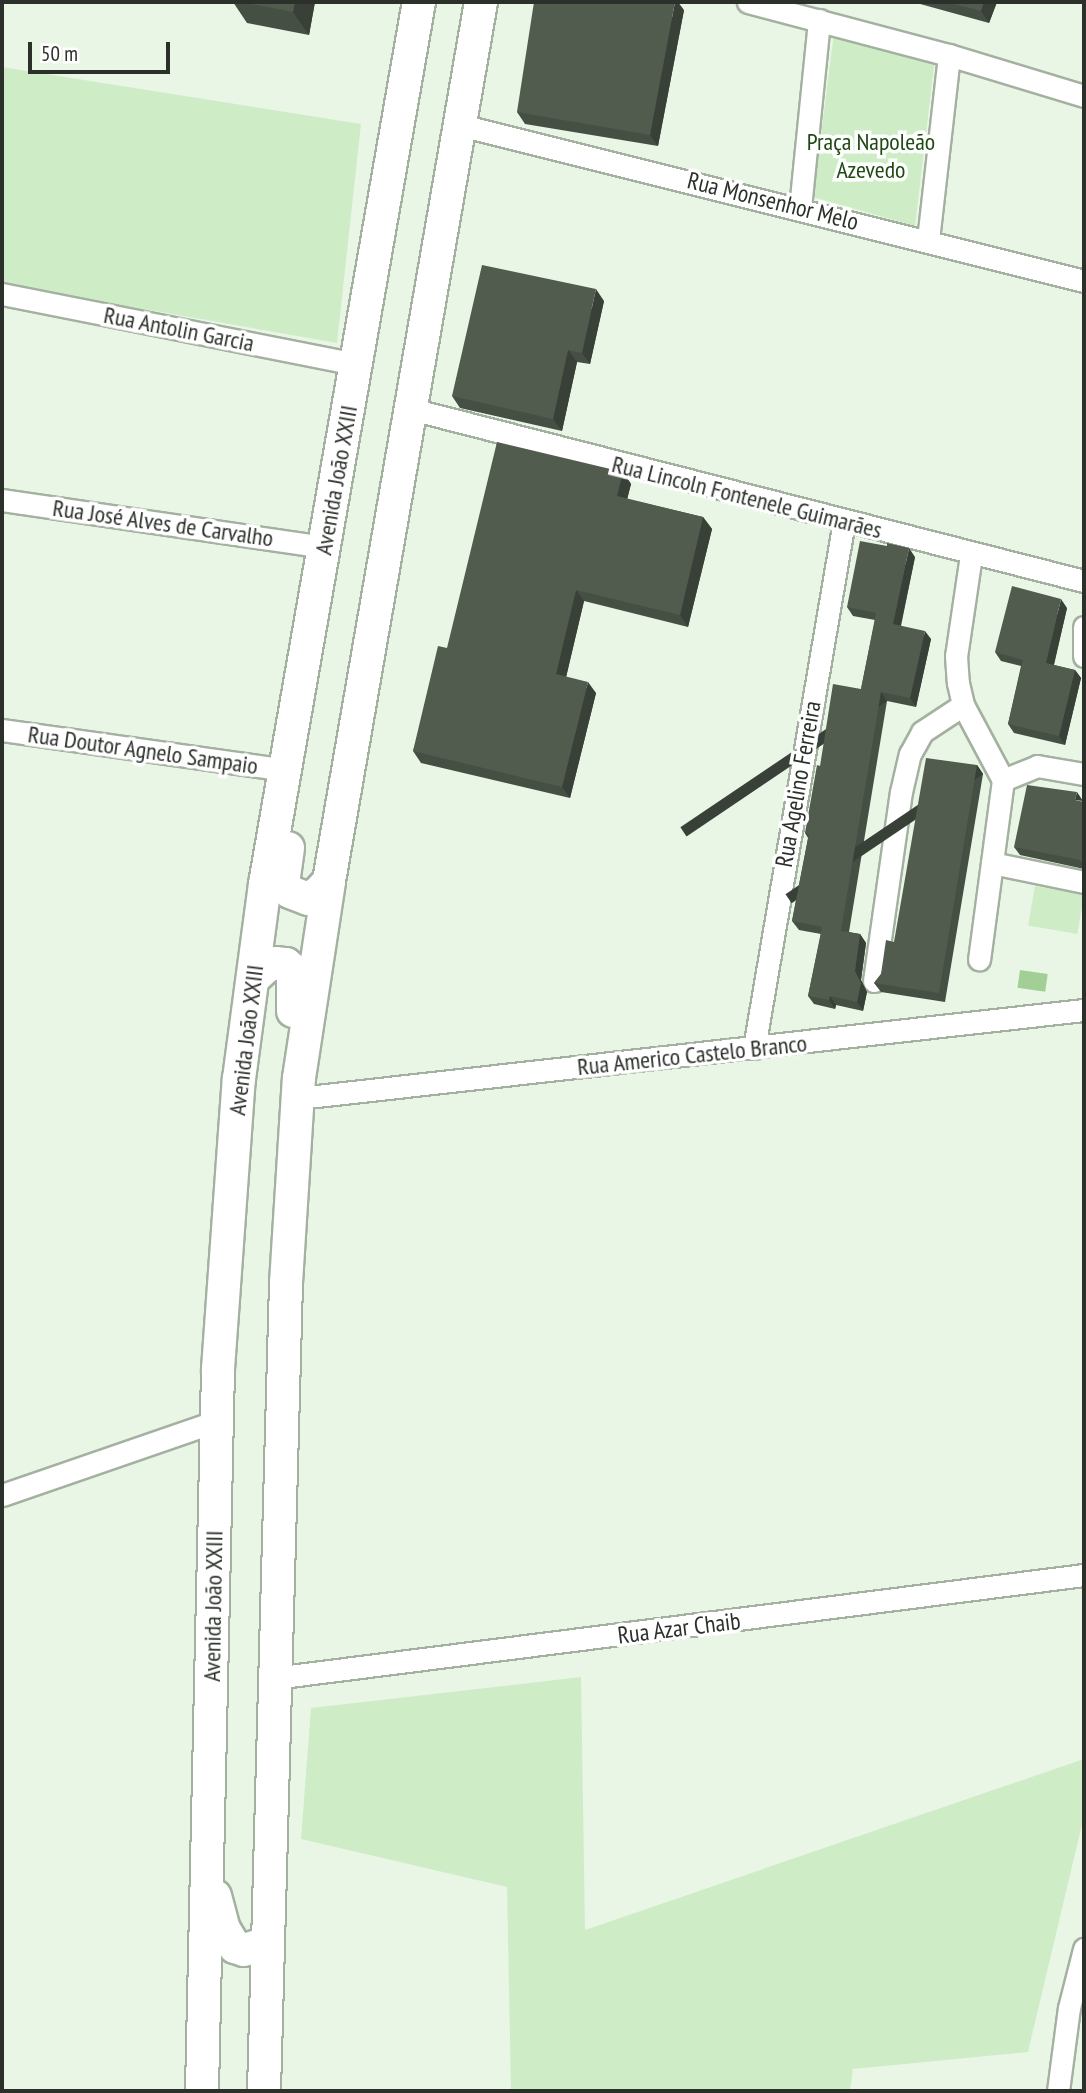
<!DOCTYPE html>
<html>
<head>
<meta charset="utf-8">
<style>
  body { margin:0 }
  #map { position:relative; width:1086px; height:2093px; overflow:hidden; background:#e9f6e6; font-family:"PT Sans Narrow",sans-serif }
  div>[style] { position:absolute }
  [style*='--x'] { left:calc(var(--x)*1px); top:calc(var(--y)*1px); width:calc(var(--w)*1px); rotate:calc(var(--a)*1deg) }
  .green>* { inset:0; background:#ceedc7; transform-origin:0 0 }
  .water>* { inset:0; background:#a1cf96; transform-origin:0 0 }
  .roads { filter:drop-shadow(2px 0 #a4b1a1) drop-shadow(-2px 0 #a4b1a1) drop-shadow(0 2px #a4b1a1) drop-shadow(0 -2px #a4b1a1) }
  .street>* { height:21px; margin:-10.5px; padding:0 10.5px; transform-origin:10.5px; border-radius:10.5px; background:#fff }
  .primary>* { height:32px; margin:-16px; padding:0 16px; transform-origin:16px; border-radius:16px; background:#fff }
  .wall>* { inset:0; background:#464f43 }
  .shaded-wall>* { inset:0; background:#394037; transform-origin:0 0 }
  .building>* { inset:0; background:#515c4e }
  span { translate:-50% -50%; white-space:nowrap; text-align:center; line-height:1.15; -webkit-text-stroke:7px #fff; paint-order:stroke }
  .park-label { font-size:24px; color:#1e4912 }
  .street-label { font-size:24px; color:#2b302a }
  .frame { position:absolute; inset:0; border:4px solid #2b302a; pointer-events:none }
  .scale { position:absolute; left:28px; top:42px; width:142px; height:32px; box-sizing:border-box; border:4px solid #2b302a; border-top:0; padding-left:9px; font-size:21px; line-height:24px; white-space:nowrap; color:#2b302a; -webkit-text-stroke:5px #fff; paint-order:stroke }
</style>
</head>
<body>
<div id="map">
  <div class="green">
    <div style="clip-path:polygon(834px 33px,935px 58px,915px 226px,813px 197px)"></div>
    <div style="clip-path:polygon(2px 67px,361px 124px,337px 343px,2px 284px)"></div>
    <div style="left:1035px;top:886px;width:50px;height:40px;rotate:10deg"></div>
    <div style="clip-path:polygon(581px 1677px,585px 1930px,1084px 1759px,1084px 1816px,1028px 2052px,853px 2069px,850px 2091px,511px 2091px,507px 1887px,301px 1839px,311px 1708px)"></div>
  </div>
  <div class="water">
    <div style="left:1020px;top:970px;width:28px;height:18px;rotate:8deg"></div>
  </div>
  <div class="roads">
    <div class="street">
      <div style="--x:748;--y:2;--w:208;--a:14.8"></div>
      <div style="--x:949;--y:55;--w:141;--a:16.9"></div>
      <div style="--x:460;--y:125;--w:643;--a:14.04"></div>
      <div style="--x:800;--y:208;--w:189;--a:-84.2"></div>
      <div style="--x:928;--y:240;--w:186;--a:-83.5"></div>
      <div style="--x:2;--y:294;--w:361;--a:11.2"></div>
      <div style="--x:411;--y:409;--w:695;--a:14.34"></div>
      <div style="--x:2;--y:500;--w:325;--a:8.3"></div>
      <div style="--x:971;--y:555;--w:102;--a:98.4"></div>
      <div style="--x:956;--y:656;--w:27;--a:86"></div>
      <div style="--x:958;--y:683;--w:23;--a:77"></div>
      <div style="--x:963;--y:705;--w:85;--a:61.9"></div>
      <div style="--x:1003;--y:780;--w:181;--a:97.6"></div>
      <div style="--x:1084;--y:627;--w:29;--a:90"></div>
      <div style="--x:2;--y:730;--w:286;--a:8"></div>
      <div style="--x:1003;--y:780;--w:37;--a:-22"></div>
      <div style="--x:1037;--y:766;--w:48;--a:9.7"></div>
      <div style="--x:992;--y:863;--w:94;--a:11.7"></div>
      <div style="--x:874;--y:981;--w:191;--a:-81.9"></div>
      <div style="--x:901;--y:792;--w:39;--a:-77"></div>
      <div style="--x:910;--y:754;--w:25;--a:-61"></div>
      <div style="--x:922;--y:732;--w:49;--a:-33.4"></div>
      <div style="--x:754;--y:1048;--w:535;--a:-80.31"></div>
      <div style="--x:299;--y:1098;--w:790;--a:-6.4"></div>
      <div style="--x:2;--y:1495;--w:227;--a:-19"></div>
      <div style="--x:274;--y:1678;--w:817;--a:-7.25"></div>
      <div style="--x:1058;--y:2091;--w:84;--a:-82.5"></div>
      <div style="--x:1069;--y:2008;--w:61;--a:-75.7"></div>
    </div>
    <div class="primary">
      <div style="--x:288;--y:848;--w:35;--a:98"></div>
      <div style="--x:283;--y:883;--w:11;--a:52"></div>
      <div style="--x:290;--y:892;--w:19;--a:21"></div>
      <div style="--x:308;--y:899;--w:13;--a:-32"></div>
      <div style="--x:319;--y:892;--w:15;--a:-48"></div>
      <div style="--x:253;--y:979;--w:19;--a:-43"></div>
      <div style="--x:267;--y:966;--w:9;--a:-18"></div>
      <div style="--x:276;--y:963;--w:10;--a:6"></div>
      <div style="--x:286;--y:964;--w:9;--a:41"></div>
      <div style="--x:293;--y:970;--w:41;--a:90"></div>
      <div style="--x:215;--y:1896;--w:34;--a:75"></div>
      <div style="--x:224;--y:1929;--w:21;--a:59"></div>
      <div style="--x:235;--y:1947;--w:9;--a:18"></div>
      <div style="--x:244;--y:1950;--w:24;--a:-17"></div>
      <div style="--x:202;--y:2091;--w:722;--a:-88.73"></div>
      <div style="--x:218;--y:1369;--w:291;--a:-85.9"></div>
      <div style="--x:239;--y:1079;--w:197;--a:-82.4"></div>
      <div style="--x:265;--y:884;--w:895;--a:-80.1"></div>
      <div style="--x:264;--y:2091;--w:808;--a:-88.44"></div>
      <div style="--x:286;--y:1283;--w:205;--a:-86.4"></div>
      <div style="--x:299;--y:1078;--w:199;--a:-81.3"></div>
      <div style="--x:329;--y:881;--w:892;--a:-80.19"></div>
    </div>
  </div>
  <div class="wall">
    <div style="clip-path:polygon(233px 2px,315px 2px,309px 35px,247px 23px)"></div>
    <div style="clip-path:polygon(913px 2px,997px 2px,989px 23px)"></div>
    <div style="clip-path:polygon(684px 10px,658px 146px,525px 124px,517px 112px)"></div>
    <div style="clip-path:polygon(604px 301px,590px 364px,577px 362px,562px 431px,460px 408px,452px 396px)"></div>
    <div style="clip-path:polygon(623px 472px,631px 484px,627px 499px,703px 517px,712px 529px,688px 627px,584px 601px,566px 677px,596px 693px,570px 798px,421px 763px,413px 751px,447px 648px)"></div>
    <div style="clip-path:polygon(915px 557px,901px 626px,931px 639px,916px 707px,887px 701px,849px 932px,860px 934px,866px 943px,861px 980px,867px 992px,863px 1011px,836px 1005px,835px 1009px,814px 1004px,808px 996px,821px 934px,799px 930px,792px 921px,808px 838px,805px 833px,861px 689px,875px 620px,853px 616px,847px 607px)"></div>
    <div style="clip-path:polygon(1067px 608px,1054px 665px,1075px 670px,1081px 678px,1065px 745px,1014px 733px,1008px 724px,1021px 666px,1001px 661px,995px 652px)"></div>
    <div style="clip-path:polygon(977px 765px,983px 774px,945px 1002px,881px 992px,874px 983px,881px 974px,894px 942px)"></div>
    <div style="clip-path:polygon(1083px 801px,1084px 802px,1084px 869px,1020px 855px,1014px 847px)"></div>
  </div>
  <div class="shaded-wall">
    <div style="clip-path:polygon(295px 2px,315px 2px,309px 35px,293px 12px)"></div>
    <div style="clip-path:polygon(675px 2px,678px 2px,684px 10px,658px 146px,650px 135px)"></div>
    <div style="clip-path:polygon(984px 2px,997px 2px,989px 23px,981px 11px)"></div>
    <div style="clip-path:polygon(596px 289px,604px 301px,590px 364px,582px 353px)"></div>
    <div style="clip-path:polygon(568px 350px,577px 362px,562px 431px,553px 419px)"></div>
    <div style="clip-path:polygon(623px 472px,631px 484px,625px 508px,617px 496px)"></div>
    <div style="clip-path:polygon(703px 517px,712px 529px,688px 627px,680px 615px)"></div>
    <div style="clip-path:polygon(909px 548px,915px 557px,899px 633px,893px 624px)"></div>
    <div style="clip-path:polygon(576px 590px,584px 601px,564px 686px,556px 674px)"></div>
    <div style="clip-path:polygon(1061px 599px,1067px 608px,1052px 672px,1046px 663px)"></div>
    <div style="clip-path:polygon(925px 631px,931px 639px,916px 707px,910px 698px)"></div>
    <div style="clip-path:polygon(1075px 670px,1081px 678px,1065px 745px,1059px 736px)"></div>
    <div style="clip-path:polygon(588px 682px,596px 693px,570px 798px,562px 787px)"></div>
    <div style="left:881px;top:692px;width:11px;height:242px;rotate:56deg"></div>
    <div style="left:977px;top:765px;width:11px;height:231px;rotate:56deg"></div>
    <div style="clip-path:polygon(1077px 792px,1083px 801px,1075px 800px)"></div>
    <div style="clip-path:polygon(860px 934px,866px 943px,861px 980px,867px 992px,863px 1011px,857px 1002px,855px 971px)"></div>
    <div style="clip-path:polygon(830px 996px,836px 1005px,835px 1009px,829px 1000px)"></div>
  </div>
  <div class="building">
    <div style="clip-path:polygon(241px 2px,295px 2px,293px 12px)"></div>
    <div style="clip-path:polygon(534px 2px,675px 2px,650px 135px,517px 112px)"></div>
    <div style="clip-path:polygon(947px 2px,984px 2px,981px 11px)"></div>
    <div style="clip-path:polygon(482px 265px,596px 289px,582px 353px,568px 350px,553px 419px,452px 396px)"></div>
    <div style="clip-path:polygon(497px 442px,623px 472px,617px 496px,703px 517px,680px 615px,576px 590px,556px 674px,588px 682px,562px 787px,413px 751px,438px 646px,447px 648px)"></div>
    <div style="clip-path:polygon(860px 541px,887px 546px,887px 543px,909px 548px,893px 624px,925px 631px,910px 698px,881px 692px,841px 931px,860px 934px,855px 971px,861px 983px,857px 1002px,830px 996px,829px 1000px,808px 996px,822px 927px,792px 921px,809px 834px,805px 833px,817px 765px,820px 766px,833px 684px,861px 689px,876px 613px,847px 607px)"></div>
    <div style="clip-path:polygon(1012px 586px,1061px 599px,1046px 663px,1075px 670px,1059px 736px,1008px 724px,1023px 660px,995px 652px)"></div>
    <div style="clip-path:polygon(926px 758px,977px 765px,939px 993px,874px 983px,881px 974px,886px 940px,894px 942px)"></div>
    <div style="clip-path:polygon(1027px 785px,1077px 792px,1075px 800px,1084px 802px,1084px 864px,1080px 860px,1014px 847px)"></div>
  </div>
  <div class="park-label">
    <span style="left:871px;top:156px">Praça Napoleão<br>Azevedo</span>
  </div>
  <div class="street-label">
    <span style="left:773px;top:201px;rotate:14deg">Rua Monsenhor Melo</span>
    <span style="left:179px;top:329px;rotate:11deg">Rua Antolin Garcia</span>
    <span style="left:336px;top:480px;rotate:-80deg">Avenida João XXIII</span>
    <span style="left:747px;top:497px;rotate:14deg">Rua Lincoln Fontenele Guimarães</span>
    <span style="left:163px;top:523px;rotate:8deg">Rua José Alves de Carvalho</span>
    <span style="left:143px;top:750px;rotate:8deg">Rua Doutor Agnelo Sampaio</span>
    <span style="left:798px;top:784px;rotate:-80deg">Rua Agelino Ferreira</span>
    <span style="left:246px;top:1040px;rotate:-83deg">Avenida João XXIII</span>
    <span style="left:692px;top:1055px;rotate:-6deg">Rua Americo Castelo Branco</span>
    <span style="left:213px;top:1606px;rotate:-89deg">Avenida João XXIII</span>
    <span style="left:679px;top:1628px;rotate:-7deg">Rua Azar Chaib</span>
  </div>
  <div class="frame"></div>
  <div class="scale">50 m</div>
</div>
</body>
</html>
